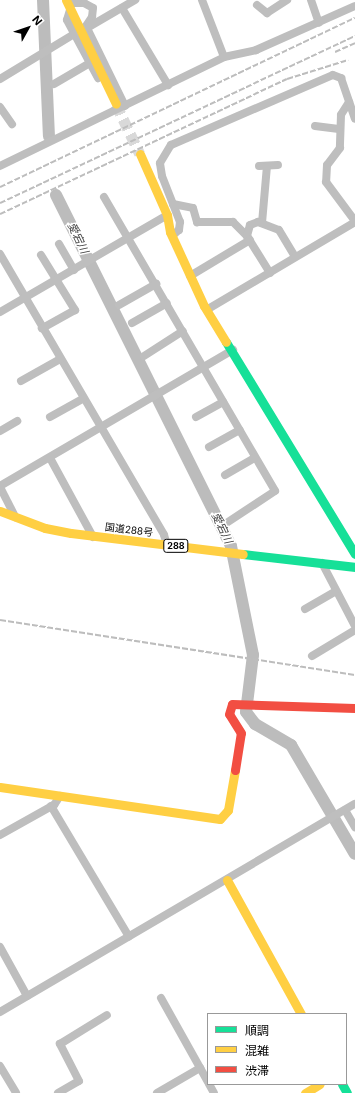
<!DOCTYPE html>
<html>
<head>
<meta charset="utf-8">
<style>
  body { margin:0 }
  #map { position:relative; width:355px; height:1093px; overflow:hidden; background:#fff; font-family:Inter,"Noto Sans JP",sans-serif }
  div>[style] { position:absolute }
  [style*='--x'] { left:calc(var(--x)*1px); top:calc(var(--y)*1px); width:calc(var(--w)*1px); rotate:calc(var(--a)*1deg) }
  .river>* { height:12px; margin:-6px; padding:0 6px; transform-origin:6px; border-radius:6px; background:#bcbcbc }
  .secondary-tunnel>* { height:11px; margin-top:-5.5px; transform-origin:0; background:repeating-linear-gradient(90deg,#d9d9d9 0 11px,transparent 0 16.5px) }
  .street>* { height:8px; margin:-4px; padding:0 4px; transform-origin:4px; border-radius:4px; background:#bebebe }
  .fast>* { height:9px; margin:-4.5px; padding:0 4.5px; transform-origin:4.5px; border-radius:4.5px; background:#16e098 }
  .slow>* { height:9px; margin:-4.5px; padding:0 4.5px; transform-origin:4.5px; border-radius:4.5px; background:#ffcf43 }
  .jam>* { height:9px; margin:-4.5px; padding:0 4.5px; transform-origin:4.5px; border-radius:4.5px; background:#f24e42 }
  .rail>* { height:2px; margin-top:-1px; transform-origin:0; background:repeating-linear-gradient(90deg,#bdbdbd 0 6px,transparent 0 8px) }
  span { translate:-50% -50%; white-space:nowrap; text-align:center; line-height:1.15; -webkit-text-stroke:3px #fff; paint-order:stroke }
  .shield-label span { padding:1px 3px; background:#fff; border:1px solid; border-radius:3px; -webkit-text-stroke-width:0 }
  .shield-label { font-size:9px; color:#000; font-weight:700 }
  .street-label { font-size:10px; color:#000 }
  .water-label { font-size:11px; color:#414141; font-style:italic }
  .legend { position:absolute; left:207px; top:1013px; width:140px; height:72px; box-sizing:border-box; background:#fff; border:1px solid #999; margin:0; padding:5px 7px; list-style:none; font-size:12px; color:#000 }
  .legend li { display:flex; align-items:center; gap:8px; height:20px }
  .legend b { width:20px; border:1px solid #999 }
  .north { position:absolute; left:8px; top:8px; width:40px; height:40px; -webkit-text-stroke:3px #fff; paint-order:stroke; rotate:50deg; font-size:11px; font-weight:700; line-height:16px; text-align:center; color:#000 }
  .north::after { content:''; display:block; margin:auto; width:14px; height:18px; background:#000; clip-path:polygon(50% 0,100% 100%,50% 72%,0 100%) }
</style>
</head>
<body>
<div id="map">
  <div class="river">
    <div style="--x:43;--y:0;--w:136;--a:87.5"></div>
    <div style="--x:56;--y:195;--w:392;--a:63.5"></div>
    <div style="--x:231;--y:546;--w:111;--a:78.6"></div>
    <div style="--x:253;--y:655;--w:57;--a:97"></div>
    <div style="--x:246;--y:712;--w:15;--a:53"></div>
    <div style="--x:255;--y:724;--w:42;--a:30.3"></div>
    <div style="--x:291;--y:745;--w:126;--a:59.6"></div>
  </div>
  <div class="secondary-tunnel">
    <div style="--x:116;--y:104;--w:55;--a:64.4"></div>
  </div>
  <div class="street">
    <div style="--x:202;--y:0;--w:61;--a:68.9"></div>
    <div style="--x:311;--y:0;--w:24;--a:71"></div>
    <div style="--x:68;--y:3;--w:16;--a:0"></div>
    <div style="--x:84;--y:3;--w:10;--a:29"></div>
    <div style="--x:93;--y:8;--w:9;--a:96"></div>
    <div style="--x:92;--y:17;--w:11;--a:124"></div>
    <div style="--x:86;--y:26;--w:89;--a:64"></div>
    <div style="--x:257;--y:5;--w:13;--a:39"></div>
    <div style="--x:267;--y:13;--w:24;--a:-33"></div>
    <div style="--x:122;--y:8;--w:90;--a:59.1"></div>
    <div style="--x:70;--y:10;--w:10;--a:107"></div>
    <div style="--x:67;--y:20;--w:66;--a:61.9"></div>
    <div style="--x:87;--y:28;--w:56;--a:-30.3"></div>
    <div style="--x:0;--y:79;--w:87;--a:-31.3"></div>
    <div style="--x:54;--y:84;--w:42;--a:-30.3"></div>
    <div style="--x:349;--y:102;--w:15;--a:122"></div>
    <div style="--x:341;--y:115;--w:33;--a:92"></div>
    <div style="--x:340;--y:148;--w:21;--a:127"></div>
    <div style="--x:327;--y:165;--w:17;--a:93"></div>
    <div style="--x:326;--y:182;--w:49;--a:53.4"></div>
    <div style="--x:0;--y:107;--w:21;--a:55"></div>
    <div style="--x:315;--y:126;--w:24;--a:7"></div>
    <div style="--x:0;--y:166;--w:249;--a:-25.9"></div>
    <div style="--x:224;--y:57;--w:33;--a:-12"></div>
    <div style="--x:256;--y:50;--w:108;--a:-24"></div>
    <div style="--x:259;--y:166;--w:19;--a:-3"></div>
    <div style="--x:104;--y:197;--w:340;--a:59.8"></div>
    <div style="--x:275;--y:491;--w:60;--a:146.6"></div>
    <div style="--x:173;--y:204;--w:20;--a:11"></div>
    <div style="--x:193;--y:208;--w:15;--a:74"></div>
    <div style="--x:197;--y:222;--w:36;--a:0"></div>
    <div style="--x:233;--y:222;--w:20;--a:45"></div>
    <div style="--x:262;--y:223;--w:57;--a:-85"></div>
    <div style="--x:172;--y:236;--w:9;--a:-41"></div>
    <div style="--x:179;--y:230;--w:8;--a:-83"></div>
    <div style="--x:180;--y:222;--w:49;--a:-111.4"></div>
    <div style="--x:162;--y:176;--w:13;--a:-99"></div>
    <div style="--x:160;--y:163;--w:21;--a:-59"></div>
    <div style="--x:171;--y:145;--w:176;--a:-23.4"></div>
    <div style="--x:333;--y:75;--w:9;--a:21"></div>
    <div style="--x:341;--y:78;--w:43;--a:71.1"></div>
    <div style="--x:59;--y:244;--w:30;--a:60"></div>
    <div style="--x:0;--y:254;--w:325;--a:59.7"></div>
    <div style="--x:164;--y:535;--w:10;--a:73"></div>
    <div style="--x:41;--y:255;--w:65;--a:58.3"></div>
    <div style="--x:75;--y:310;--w:38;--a:151"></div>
    <div style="--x:270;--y:273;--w:44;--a:-121.9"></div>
    <div style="--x:247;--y:236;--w:11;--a:-75"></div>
    <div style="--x:250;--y:225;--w:9;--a:-21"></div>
    <div style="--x:258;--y:222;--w:22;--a:21"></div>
    <div style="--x:279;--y:230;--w:31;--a:59"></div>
    <div style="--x:190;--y:276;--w:70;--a:-31"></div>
    <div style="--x:119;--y:305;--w:43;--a:-29.6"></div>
    <div style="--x:208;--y:309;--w:171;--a:-30.6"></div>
    <div style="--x:0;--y:312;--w:193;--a:-30.1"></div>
    <div style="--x:132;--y:323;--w:40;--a:-29.7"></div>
    <div style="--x:144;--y:356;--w:46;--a:-32.7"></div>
    <div style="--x:21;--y:381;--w:45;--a:-29.4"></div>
    <div style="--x:50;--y:417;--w:37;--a:-29"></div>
    <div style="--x:196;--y:417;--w:31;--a:-29"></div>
    <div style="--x:0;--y:431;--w:20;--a:-30"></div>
    <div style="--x:209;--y:447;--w:35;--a:-29"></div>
    <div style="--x:50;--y:458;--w:90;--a:61.4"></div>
    <div style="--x:225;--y:475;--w:34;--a:-30"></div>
    <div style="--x:0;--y:486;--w:270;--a:-30.3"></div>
    <div style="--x:0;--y:487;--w:34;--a:63"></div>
    <div style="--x:322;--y:563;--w:71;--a:62.4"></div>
    <div style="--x:305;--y:609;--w:34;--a:-30"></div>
    <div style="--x:312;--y:656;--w:50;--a:-31.2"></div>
    <div style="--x:51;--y:806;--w:152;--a:59.2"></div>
    <div style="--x:345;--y:810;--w:20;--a:60"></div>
    <div style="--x:0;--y:835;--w:62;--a:-29.1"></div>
    <div style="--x:54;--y:805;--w:11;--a:-56"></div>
    <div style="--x:0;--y:947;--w:56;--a:61.1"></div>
    <div style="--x:161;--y:998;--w:96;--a:60.8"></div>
    <div style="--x:0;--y:1012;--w:411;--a:-30.4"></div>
    <div style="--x:0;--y:1066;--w:31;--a:59"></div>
    <div style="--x:209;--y:1084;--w:10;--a:61"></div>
    <div style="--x:58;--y:1093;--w:24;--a:-30"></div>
    <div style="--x:79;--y:1081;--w:42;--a:-117.2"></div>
    <div style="--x:60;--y:1044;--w:55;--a:-31.7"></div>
    <div style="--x:157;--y:1093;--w:50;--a:-30.2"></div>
  </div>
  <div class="fast">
    <div style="--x:226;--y:342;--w:248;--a:58.7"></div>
    <div style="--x:243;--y:554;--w:113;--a:6.6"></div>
    <div style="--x:342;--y:1084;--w:10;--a:61"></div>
  </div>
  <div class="slow">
    <div style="--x:66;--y:0;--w:115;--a:64.3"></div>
    <div style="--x:140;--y:154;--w:67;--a:66.1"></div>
    <div style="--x:167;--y:215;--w:17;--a:80"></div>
    <div style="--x:170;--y:232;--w:81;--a:65.3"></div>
    <div style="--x:204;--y:306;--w:42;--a:58.6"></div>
    <div style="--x:0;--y:511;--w:48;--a:20.7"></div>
    <div style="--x:45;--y:528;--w:26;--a:11"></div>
    <div style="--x:71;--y:533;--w:173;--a:7"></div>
    <div style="--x:0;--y:787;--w:222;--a:8.3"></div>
    <div style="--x:220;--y:819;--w:12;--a:-48"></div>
    <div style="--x:228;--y:810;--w:41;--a:-80.1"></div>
    <div style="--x:227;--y:880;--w:153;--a:61.1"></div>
    <div style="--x:305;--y:1093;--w:17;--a:-31"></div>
  </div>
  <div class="jam">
    <div style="--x:235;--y:770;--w:37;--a:-81"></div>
    <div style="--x:241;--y:733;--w:22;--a:-122"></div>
    <div style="--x:229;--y:714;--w:10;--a:-73"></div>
    <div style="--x:232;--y:704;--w:123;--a:1.9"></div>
  </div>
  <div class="rail">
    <div style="--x:335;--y:52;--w:22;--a:-24"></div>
    <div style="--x:0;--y:187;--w:393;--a:-25.5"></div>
    <div style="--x:0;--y:203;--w:392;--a:-25.2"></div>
    <div style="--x:0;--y:214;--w:317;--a:-25.2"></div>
    <div style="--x:287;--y:79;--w:64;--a:-17.3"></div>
    <div style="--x:0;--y:620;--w:359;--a:8.8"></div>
  </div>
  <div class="shield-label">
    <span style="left:176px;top:546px">288</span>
  </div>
  <div class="street-label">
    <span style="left:129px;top:530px;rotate:7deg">国道288号</span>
  </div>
  <div class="water-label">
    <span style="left:78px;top:238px;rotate:64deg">愛宕川</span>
    <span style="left:222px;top:528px;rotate:64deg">愛宕川</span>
  </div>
  <ul class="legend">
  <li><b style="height:5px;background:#16e098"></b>順調</li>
  <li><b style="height:5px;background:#ffcf43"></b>混雑</li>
  <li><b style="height:5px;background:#f24e42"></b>渋滞</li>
  </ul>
  <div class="north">N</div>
</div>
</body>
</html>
